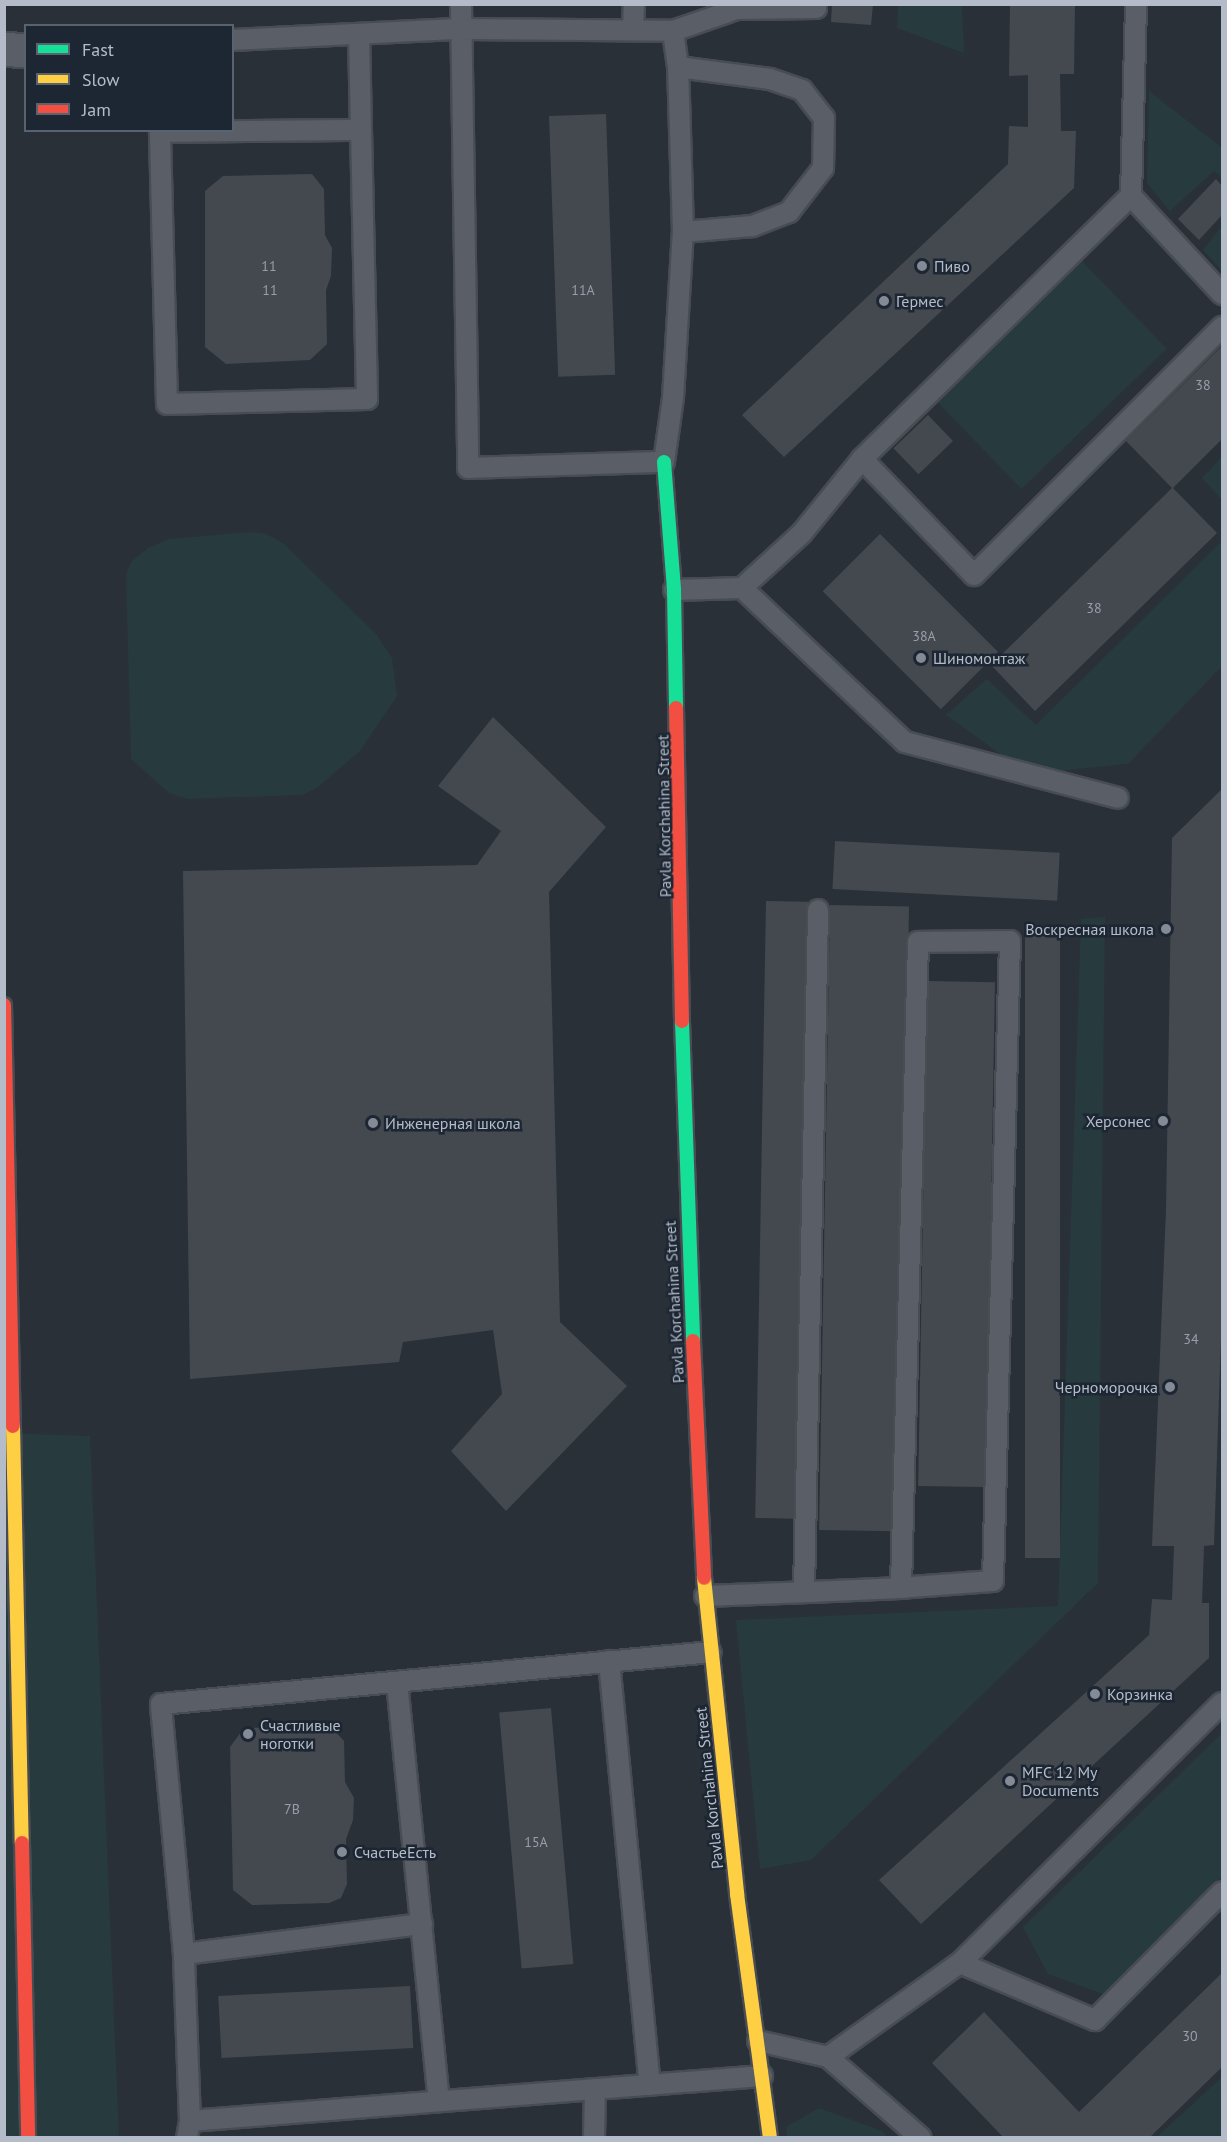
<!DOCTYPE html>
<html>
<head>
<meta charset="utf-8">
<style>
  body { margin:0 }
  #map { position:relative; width:1227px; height:2142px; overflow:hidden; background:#2a3038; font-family:"PT Sans",sans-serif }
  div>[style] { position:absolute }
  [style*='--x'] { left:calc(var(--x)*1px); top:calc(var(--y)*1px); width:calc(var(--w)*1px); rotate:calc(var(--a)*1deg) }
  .green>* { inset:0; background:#273a3e; transform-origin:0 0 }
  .building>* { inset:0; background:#444950; transform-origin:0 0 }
  .roads { filter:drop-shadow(2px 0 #484c53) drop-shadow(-2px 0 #484c53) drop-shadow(0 2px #484c53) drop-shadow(0 -2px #484c53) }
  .lane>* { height:20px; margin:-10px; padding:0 10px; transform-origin:10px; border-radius:10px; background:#5a5e66 }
  .street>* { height:33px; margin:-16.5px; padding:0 16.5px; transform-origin:16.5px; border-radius:16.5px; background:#5a5e66 }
  .fast>* { height:14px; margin:-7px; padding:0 7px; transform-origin:7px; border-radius:7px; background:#16e098 }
  .slow>* { height:14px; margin:-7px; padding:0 7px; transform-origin:7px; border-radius:7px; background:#ffcf43 }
  .jam>* { height:14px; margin:-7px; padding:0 7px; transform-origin:7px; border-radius:7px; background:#f24e42 }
  .dots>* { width:16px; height:16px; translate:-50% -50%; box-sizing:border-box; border:3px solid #1d2633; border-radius:50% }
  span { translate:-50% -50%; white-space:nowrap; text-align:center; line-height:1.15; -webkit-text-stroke:5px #1d2633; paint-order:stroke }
  .number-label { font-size:14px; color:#989fab }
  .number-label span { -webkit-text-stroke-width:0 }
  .poi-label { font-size:16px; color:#b4bcc9 }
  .left { translate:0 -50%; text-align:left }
  .right { translate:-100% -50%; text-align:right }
  .street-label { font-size:16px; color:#b4bcc9 }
  .frame { position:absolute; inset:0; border:6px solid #b4bcc9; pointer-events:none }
  .legend { position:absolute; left:24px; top:24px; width:210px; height:108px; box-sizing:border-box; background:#1d2633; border:2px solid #59626f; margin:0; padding:8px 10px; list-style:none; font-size:18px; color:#b4bcc9 }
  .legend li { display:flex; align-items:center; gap:12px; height:30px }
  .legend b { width:30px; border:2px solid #59626f }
</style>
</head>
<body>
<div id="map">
  <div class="green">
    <div style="clip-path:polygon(898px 5px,962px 5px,964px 53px,897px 28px)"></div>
    <div style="clip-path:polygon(1149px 91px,1222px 148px,1222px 177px,1214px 171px,1170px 211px,1147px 183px)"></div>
    <div style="clip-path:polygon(1222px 226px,1222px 271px,1203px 250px)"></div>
    <div style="left:1082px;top:261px;width:122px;height:202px;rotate:46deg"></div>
    <div style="clip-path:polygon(1222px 457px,1222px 500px,1202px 478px)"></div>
    <div style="clip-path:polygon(250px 532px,266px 534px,283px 543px,377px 635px,392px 658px,397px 696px,360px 751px,318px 787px,302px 795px,188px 799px,169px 793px,131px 759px,126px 574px,132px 561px,148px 548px,169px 539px)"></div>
    <div style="clip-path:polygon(1222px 541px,1222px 666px,1128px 764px,1028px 774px,946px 715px,987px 679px,1036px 725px)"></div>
    <div style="clip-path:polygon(1105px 917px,1098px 1583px,811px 1860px,760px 1869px,736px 1620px,1058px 1606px,1081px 919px)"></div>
    <div style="clip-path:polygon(5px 1433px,90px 1436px,119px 2137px,5px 2138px)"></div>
    <div style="clip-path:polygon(1222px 1733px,1222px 1877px,1103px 1994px,1048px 1974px,1023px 1927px)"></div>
    <div style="clip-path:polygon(1222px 2077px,1222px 2137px,1157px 2137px)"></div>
    <div style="clip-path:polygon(819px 2108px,882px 2131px,887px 2137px,787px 2137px,786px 2127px)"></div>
  </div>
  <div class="building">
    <div style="clip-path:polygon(832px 4px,873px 4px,871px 25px,831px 22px)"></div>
    <div style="clip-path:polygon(1010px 4px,1075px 4px,1074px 74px,1060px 74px,1061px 131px,1076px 131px,1074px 188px,784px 457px,742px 415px,1008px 164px,1009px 126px,1028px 127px,1028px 75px,1009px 76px)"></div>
    <div style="left:606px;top:114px;width:261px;height:57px;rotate:88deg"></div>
    <div style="clip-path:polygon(312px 174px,324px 189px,325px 235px,332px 248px,331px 276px,326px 290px,327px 344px,310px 360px,226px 364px,205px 347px,205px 191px,223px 176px)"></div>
    <div style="clip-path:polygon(1216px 179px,1222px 186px,1222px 215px,1199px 240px,1178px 219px)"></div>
    <div style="clip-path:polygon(1222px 346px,1222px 439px,1173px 488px,1217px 533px,1035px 711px,991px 665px,1172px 488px,1126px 441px)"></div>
    <div style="left:928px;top:415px;width:36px;height:48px;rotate:46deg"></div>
    <div style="left:880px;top:534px;width:167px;height:81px;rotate:45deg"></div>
    <div style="clip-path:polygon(493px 717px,606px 827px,549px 892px,560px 1322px,627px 1386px,506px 1511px,451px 1451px,502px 1394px,493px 1330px,403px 1342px,399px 1362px,190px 1379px,183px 871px,477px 865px,501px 831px,438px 786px)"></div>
    <div style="clip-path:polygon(1222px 789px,1222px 1309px,1214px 1545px,1204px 1546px,1202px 1603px,1209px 1603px,1209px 1658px,921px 1924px,879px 1880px,1149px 1635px,1152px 1599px,1172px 1600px,1174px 1546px,1152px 1546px,1166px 1210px,1172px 838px)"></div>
    <div style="left:835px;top:841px;width:225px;height:48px;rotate:3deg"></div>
    <div style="left:766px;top:901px;width:42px;height:617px;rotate:1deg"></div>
    <div style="left:830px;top:905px;width:79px;height:625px;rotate:1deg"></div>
    <div style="left:1025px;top:926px;width:35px;height:632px"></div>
    <div style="left:927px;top:981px;width:68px;height:505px;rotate:1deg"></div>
    <div style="left:551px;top:1708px;width:257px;height:52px;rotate:85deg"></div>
    <div style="clip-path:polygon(330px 1726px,344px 1741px,345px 1782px,354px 1798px,353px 1820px,346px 1839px,347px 1884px,341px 1898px,329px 1903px,252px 1905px,233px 1890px,230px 1747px,244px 1728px)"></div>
    <div style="clip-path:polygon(1222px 1973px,1222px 2067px,1149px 2138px,1004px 2138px,932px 2063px,984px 2012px,1079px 2112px)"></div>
    <div style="left:410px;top:1986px;width:62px;height:192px;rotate:87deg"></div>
  </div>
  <div class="roads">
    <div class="lane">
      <div style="--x:461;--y:4;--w:464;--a:89.1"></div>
      <div style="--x:468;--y:468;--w:196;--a:-1.8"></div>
      <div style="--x:664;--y:462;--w:65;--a:-82"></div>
      <div style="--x:673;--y:398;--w:166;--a:-86.6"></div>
      <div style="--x:683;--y:232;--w:165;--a:-91.7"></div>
      <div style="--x:678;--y:67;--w:36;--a:-98"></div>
      <div style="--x:633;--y:30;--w:26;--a:-88"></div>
      <div style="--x:359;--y:34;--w:96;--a:88.8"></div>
      <div style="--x:361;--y:130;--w:269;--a:88.7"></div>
      <div style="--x:367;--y:399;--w:200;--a:178.6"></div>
      <div style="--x:167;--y:404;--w:272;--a:-91.5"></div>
      <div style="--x:160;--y:132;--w:201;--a:-0.6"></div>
      <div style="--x:232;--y:40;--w:229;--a:-2.8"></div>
      <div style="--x:461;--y:29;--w:212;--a:0.5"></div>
      <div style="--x:673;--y:31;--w:68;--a:-19"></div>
      <div style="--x:737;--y:9;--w:79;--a:-0.7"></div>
      <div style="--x:816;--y:8;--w:4;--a:-90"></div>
      <div style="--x:678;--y:67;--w:93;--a:7.4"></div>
      <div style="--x:770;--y:79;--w:34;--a:19"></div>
      <div style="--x:802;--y:90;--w:36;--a:52"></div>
      <div style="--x:824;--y:118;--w:50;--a:91.1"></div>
      <div style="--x:823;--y:168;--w:56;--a:127.7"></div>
      <div style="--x:789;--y:212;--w:40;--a:159"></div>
      <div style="--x:752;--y:226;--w:69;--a:175"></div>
      <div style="--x:1131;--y:196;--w:134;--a:47.1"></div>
      <div style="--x:862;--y:459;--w:161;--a:46"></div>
      <div style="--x:974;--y:575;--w:351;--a:-45"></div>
      <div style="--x:742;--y:588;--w:224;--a:43.4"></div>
      <div style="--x:905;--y:742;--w:220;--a:14.7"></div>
      <div style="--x:674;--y:590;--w:68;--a:-1.7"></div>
      <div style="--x:742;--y:588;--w:81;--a:-42.5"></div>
      <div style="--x:802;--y:533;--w:95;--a:-51"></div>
      <div style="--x:862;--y:459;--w:376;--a:-44.4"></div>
      <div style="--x:1131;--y:196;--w:192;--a:-88.5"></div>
      <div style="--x:804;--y:1592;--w:682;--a:-88.82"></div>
      <div style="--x:705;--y:1596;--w:105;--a:-2.2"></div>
      <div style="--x:810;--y:1592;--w:91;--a:-2.5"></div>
      <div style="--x:901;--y:1588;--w:10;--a:-6"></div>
      <div style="--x:911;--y:1587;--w:82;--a:-4.2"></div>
      <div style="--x:993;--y:1581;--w:640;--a:-88.48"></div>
      <div style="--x:1010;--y:941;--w:92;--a:179.4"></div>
      <div style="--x:918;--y:942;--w:646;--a:91.51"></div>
      <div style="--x:609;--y:1661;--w:426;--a:84.5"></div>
      <div style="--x:397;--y:1682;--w:421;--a:84.3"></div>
      <div style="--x:184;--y:1954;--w:240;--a:-7.2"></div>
      <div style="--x:960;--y:1963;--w:147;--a:22.9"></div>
      <div style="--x:1095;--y:2020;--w:180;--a:-45.2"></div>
      <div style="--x:758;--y:2041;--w:72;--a:12.9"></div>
      <div style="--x:828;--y:2057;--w:123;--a:41.1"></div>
      <div style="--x:828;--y:2057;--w:162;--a:-35.5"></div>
      <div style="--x:960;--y:1963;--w:369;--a:-44.8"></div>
      <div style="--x:190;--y:2121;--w:167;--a:-92.1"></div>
      <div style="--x:184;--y:1954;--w:251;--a:-95.3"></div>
      <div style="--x:161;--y:1704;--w:552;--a:-5.4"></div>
      <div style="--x:187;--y:2138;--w:17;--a:-80"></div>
      <div style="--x:190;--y:2121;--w:574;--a:-4.5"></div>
      <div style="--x:594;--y:2138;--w:49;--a:-88.8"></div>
    </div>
    <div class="street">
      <div style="--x:4;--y:49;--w:22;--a:3"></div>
    </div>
    <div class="fast">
      <div style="--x:664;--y:462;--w:128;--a:85.5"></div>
      <div style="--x:674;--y:590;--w:118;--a:89"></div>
      <div style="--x:682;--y:1021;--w:320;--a:88"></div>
    </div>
    <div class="slow">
      <div style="--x:13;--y:1426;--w:417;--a:88.8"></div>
      <div style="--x:704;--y:1578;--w:318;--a:84"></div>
      <div style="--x:737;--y:1894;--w:246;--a:82.3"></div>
    </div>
    <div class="jam">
      <div style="--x:676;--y:708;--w:313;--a:88.9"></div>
      <div style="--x:4;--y:1005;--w:421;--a:88.8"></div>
      <div style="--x:693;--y:1341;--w:237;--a:87.3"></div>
      <div style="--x:22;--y:1843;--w:295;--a:88.8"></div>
    </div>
  </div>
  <div class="dots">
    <div style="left:922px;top:266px;background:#848b96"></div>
    <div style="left:884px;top:301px;background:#848b96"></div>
    <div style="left:921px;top:658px;background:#848b96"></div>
    <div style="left:1166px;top:929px;background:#848b96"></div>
    <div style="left:1163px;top:1121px;background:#848b96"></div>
    <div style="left:373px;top:1123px;background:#848b96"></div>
    <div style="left:1170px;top:1387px;background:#848b96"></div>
    <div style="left:1095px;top:1694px;background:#848b96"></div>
    <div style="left:248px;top:1734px;background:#848b96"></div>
    <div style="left:1010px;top:1781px;background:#848b96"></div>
    <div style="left:342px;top:1852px;background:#848b96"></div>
  </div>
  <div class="number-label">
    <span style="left:269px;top:266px">11</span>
    <span style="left:270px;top:290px">11</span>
    <span style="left:583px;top:290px">11А</span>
    <span style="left:1203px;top:385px">38</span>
    <span style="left:1094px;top:608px">38</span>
    <span style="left:924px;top:636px">38А</span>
    <span style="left:1191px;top:1339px">34</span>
    <span style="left:292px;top:1809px">7В</span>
    <span style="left:536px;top:1842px">15А</span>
    <span style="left:1190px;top:2036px">30</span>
  </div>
  <div class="poi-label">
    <span class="left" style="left:934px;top:266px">Пиво</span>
    <span class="left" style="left:896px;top:301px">Гермес</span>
    <span class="left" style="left:933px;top:658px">Шиномонтаж</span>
    <span class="right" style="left:1154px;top:929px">Воскресная школа</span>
    <span class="right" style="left:1151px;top:1121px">Херсонес</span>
    <span class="left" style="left:385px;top:1123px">Инженерная школа</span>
    <span class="right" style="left:1158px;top:1387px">Черноморочка</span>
    <span class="left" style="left:1107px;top:1694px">Корзинка</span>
    <span class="left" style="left:260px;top:1734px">Счастливые<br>ноготки</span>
    <span class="left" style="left:1022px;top:1781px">MFC 12 My<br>Documents</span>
    <span class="left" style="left:354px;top:1852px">СчастьеЕсть</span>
  </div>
  <div class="street-label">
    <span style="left:664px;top:816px;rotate:-91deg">Pavla Korchahina Street</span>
    <span style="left:674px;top:1302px;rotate:-93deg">Pavla Korchahina Street</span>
    <span style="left:709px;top:1788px;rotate:-96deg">Pavla Korchahina Street</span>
  </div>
  <div class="frame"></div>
  <ul class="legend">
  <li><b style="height:8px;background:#16e098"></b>Fast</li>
  <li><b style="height:8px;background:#ffcf43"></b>Slow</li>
  <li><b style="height:8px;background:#f24e42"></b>Jam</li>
  </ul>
</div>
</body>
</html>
